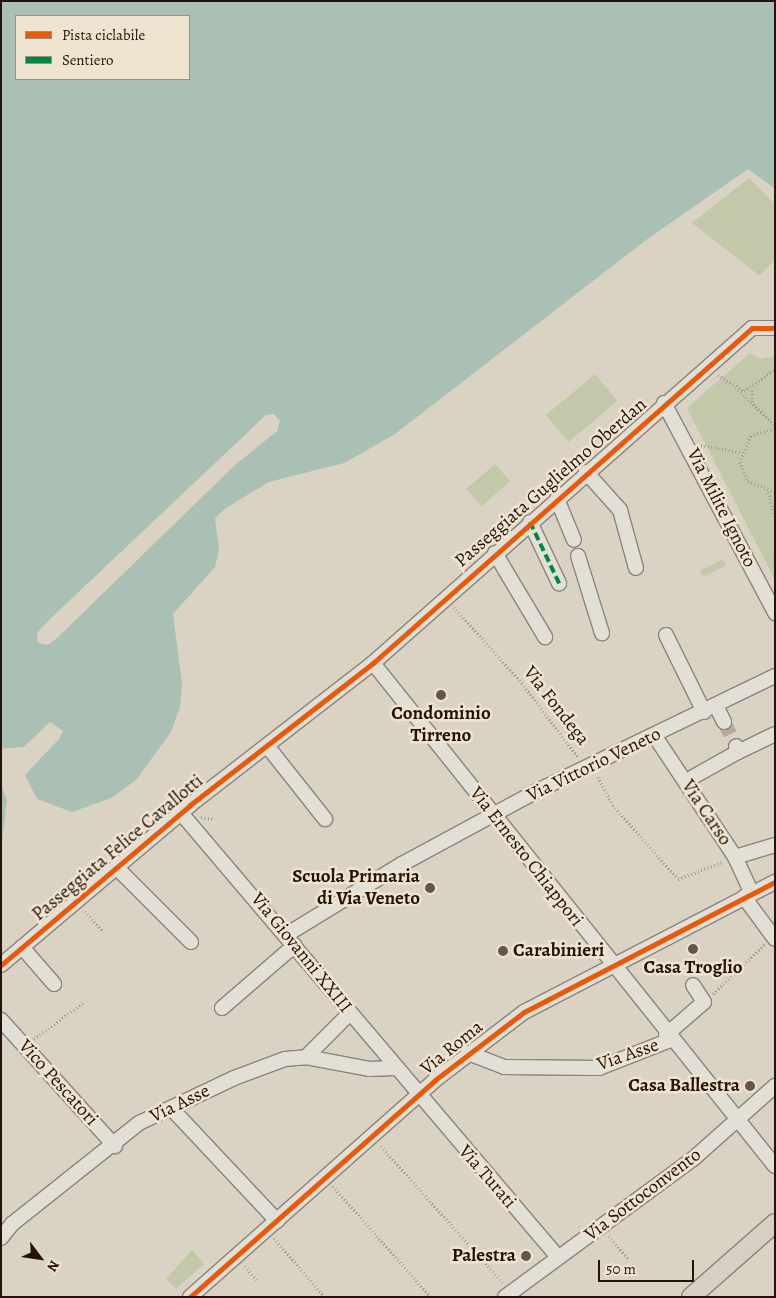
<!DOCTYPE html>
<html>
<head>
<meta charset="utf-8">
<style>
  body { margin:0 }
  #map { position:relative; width:776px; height:1298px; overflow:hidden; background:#dad2c2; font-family:Alegreya,serif }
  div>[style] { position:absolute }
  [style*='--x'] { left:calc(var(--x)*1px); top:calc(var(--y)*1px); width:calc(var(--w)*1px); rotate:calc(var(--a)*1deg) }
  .green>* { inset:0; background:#c2c8a8; transform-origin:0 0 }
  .water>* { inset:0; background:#aac0b5 }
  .pier>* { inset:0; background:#dad2c2 }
  .minor-tunnel>* { height:14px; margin-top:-7px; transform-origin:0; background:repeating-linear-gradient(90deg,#b6ac9d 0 14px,transparent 0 21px) }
  .path>* { height:2.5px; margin-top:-1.25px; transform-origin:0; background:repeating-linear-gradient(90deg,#9f9a92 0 1px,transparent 0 3.5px) }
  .roads { filter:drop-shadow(1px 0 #8b847a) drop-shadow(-1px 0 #8b847a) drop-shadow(0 1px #8b847a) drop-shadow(0 -1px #8b847a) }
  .minor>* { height:14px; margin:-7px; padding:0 7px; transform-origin:7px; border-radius:7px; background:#e2dfd6 }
  .major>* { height:18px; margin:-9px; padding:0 9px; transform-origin:9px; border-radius:9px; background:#d7cfc1 }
  .quiet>* { height:4px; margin-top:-2px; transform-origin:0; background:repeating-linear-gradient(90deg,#00873e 0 8px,transparent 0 12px) }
  .cycleway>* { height:5px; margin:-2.5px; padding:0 2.5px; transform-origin:2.5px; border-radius:2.5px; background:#e8590c }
  .dots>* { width:14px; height:14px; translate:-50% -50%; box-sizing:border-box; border:2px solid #eee4d0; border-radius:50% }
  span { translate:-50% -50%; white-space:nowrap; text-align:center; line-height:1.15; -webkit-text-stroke:5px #eee4d0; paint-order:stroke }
  .street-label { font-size:19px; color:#26120a }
  .poi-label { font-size:19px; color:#26120a; font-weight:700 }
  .right { translate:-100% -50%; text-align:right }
  .left { translate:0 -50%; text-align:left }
  .frame { position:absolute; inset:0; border:2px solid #26120a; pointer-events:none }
  .legend { position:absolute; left:15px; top:15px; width:175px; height:65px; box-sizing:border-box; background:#eee4d0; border:1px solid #9e9081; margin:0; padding:6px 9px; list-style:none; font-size:15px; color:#26120a }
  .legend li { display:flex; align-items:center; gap:10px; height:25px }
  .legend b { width:25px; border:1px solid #9e9081 }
  .north { position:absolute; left:15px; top:1233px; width:50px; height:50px; -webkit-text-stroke:4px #eee4d0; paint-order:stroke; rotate:121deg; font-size:14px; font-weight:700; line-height:20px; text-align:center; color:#26120a }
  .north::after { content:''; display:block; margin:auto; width:18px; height:22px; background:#26120a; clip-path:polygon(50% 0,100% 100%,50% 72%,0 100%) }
  .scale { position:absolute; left:598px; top:1260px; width:96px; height:22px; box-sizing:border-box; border:2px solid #26120a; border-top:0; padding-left:6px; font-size:15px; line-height:18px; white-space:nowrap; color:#26120a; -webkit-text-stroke:4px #eee4d0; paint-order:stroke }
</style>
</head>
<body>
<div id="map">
  <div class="green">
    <div style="clip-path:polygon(749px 178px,775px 204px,775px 259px,760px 276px,692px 223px)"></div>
    <div style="clip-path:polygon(750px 353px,761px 359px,775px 356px,775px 580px,687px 408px)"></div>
    <div style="left:595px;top:374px;width:35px;height:64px;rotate:50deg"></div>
    <div style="left:495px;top:464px;width:23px;height:38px;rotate:49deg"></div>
    <div style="left:723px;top:559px;width:7px;height:26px;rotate:63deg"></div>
    <div style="clip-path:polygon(192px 1250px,204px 1264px,176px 1289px,166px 1279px)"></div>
  </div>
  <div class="water">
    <div style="clip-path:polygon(evenodd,1px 1px,775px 1px,775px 189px,748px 169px,646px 240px,395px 434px,344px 463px,269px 482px,226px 508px,215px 518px,219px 550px,215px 567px,173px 614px,182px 684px,180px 707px,171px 732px,136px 780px,111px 798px,72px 812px,37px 799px,25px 775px,63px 731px,50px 722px,24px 747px,1px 749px,1px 1px,16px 16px,189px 16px,189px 79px,16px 79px,16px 16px)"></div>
    <div style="clip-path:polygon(1px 785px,7px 800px,1px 849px)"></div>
  </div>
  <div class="pier">
    <div style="clip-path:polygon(274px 414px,280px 421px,277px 431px,234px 466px,56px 639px,47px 645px,38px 643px,37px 633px,50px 619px,266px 415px)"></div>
    <div style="clip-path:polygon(50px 722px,63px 731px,59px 739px,23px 777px,29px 763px,57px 738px,56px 727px,51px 725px,25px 749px,1px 749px,24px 747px)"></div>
  </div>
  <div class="minor-tunnel">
    <div style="--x:724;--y:722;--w:27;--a:63"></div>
  </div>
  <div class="path">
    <div style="--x:718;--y:375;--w:31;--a:32"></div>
    <div style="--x:744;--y:391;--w:38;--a:-35"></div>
    <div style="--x:738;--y:390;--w:51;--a:43.4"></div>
    <div style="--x:752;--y:402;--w:13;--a:-90"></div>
    <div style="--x:775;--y:429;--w:25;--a:164"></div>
    <div style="--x:751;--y:436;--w:28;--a:113"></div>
    <div style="--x:740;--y:462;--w:21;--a:67"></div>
    <div style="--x:748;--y:481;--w:29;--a:22"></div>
    <div style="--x:701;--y:445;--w:41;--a:9.9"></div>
    <div style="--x:769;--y:492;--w:27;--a:77"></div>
    <div style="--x:775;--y:554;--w:13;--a:90"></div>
    <div style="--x:454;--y:607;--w:102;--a:48.2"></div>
    <div style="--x:522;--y:683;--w:93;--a:52.9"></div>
    <div style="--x:598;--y:777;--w:32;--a:62"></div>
    <div style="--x:613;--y:805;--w:98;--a:48.7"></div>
    <div style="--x:678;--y:879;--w:48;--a:-20.7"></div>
    <div style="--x:201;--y:817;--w:13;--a:9"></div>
    <div style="--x:85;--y:911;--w:28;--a:48"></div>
    <div style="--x:713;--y:994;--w:72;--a:-43.9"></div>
    <div style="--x:34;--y:1039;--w:62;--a:-36.5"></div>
    <div style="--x:381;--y:1146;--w:185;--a:48.3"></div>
    <div style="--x:333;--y:1186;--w:148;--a:48.6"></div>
    <div style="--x:609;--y:1236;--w:31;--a:50"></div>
    <div style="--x:274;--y:1238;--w:78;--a:49.2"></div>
    <div style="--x:245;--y:1266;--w:18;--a:49"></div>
  </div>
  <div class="roads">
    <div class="minor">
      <div style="--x:664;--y:403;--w:238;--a:62.1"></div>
      <div style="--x:586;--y:472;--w:51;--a:48.2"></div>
      <div style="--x:620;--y:510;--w:60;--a:74.6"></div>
      <div style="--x:557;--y:499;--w:44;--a:67.5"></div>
      <div style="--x:530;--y:522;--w:68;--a:64.6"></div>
      <div style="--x:495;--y:553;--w:98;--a:59.2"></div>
      <div style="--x:578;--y:556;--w:81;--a:72.7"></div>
      <div style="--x:666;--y:635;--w:86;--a:63.7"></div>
      <div style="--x:373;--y:663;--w:644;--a:51.37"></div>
      <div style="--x:716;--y:706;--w:18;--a:63"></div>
      <div style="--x:654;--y:735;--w:146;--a:56.4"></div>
      <div style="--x:735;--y:857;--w:40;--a:65"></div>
      <div style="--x:268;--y:747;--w:92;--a:51.6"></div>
      <div style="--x:738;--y:752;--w:41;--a:-25.9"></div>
      <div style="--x:693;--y:777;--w:51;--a:-29.1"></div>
      <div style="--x:738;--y:752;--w:6;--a:-108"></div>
      <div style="--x:181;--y:813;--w:582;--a:49.67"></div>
      <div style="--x:735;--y:857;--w:42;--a:-16.7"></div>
      <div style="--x:116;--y:867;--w:106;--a:45"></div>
      <div style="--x:744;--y:897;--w:52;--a:53.6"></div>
      <div style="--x:286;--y:935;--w:136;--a:-31.5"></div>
      <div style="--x:402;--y:864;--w:153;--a:-28.4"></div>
      <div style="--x:537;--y:791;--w:264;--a:-25.8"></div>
      <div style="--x:22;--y:947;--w:49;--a:49.1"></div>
      <div style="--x:1;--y:965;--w:248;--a:-40.2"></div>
      <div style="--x:190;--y:805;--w:232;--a:-37.8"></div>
      <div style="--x:373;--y:663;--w:506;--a:-41.47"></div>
      <div style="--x:752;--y:328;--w:23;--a:0"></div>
      <div style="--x:222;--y:1008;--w:96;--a:-40.8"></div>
      <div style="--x:1;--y:1020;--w:170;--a:47.9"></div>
      <div style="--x:666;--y:1035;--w:50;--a:-41"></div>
      <div style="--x:704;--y:1002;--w:20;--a:-123"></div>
      <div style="--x:468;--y:1053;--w:39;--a:21"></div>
      <div style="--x:504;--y:1067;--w:95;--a:0.6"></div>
      <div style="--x:599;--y:1068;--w:76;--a:-21.5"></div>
      <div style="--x:306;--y:1057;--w:62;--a:-45"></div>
      <div style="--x:171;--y:1108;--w:155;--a:46.8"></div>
      <div style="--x:1;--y:1238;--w:18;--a:-52"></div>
      <div style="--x:12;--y:1224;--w:162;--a:-38.5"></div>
      <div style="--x:139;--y:1123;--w:105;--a:-25.3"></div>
      <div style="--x:234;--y:1078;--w:54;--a:-20.4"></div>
      <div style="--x:285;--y:1059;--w:21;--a:-5"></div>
      <div style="--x:306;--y:1057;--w:64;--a:10.8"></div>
      <div style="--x:369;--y:1069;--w:26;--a:-2"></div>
      <div style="--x:190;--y:1297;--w:327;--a:-41.5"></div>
      <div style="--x:435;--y:1080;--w:112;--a:-37.4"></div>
      <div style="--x:524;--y:1012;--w:283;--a:-27.4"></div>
      <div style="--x:505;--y:1297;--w:233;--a:-36.3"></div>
      <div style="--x:693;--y:1159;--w:110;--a:-41.7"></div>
    </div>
    <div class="major">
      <div style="--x:691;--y:1297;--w:112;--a:-41.4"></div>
    </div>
  </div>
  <div class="quiet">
    <div style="--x:530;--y:522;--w:68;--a:64.6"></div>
  </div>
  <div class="cycleway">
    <div style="--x:1;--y:965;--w:248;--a:-40.2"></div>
    <div style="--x:190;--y:805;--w:232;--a:-37.8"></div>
    <div style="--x:373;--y:663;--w:506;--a:-41.47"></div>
    <div style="--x:752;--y:328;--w:23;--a:0"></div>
    <div style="--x:190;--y:1297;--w:327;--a:-41.5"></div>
    <div style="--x:435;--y:1080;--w:112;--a:-37.4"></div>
    <div style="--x:524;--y:1012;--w:283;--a:-27.4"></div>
  </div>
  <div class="dots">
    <div style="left:441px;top:695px;background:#65554a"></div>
    <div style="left:430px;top:888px;background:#65554a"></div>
    <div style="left:693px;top:949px;background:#65554a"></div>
    <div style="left:503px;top:951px;background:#65554a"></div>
    <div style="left:750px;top:1086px;background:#65554a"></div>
    <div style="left:526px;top:1256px;background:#65554a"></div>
  </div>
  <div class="street-label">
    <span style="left:551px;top:483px;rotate:-41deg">Passeggiata Guglielmo Oberdan</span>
    <span style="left:721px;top:508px;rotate:63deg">Via Milite Ignoto</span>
    <span style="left:556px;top:706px;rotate:52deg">Via Fondega</span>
    <span style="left:594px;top:765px;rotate:-26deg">Via Vittorio Veneto</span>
    <span style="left:706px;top:813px;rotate:56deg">Via Carso</span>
    <span style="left:118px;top:848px;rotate:-40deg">Passeggiata Felice Cavallotti</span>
    <span style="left:526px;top:857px;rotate:52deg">Via Ernesto Chiappori</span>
    <span style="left:301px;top:953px;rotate:51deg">Via Giovanni XXIII</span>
    <span style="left:452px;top:1048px;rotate:-39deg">Via Roma</span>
    <span style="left:628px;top:1055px;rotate:-19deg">Via Asse</span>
    <span style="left:58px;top:1083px;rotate:48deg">Vico Pescatori</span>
    <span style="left:180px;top:1104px;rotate:-26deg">Via Asse</span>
    <span style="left:487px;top:1177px;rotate:49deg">Via Turati</span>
    <span style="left:643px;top:1195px;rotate:-37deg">Via Sottoconvento</span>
  </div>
  <div class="poi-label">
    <span style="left:441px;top:725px">Condominio<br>Tirreno</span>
    <span class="right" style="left:420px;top:888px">Scuola Primaria<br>di Via Veneto</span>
    <span class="left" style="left:513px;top:951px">Carabinieri</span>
    <span style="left:693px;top:968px">Casa Troglio</span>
    <span class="right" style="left:740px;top:1086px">Casa Ballestra</span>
    <span class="right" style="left:516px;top:1256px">Palestra</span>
  </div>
  <div class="frame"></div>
  <ul class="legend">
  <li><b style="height:6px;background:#e8590c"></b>Pista ciclabile</li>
  <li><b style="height:6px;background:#00873e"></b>Sentiero</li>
  </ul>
  <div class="north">N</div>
  <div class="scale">50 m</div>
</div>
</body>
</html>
